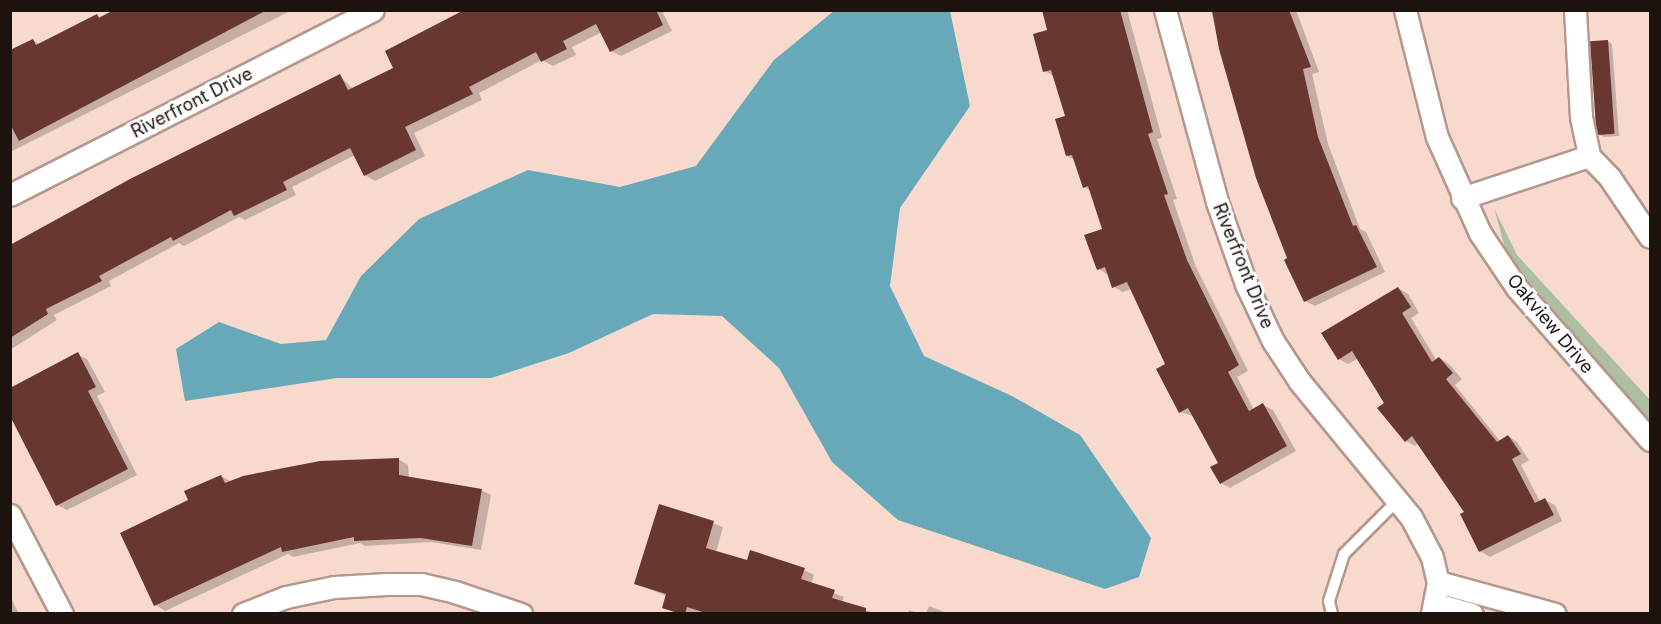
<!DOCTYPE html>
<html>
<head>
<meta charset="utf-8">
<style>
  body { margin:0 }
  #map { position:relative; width:1661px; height:624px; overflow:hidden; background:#f7d9ce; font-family:Inter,sans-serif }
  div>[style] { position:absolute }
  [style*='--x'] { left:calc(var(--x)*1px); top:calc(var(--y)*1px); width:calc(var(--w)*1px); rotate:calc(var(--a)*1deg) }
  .green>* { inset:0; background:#aebea0 }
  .water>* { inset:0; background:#68a9b9 }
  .shadow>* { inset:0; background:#0003 }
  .building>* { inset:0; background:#683830; transform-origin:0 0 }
  .roads { filter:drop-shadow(2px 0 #b4988e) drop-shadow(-2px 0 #b4988e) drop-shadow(0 2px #b4988e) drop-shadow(0 -2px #b4988e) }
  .service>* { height:10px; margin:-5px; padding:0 5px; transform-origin:5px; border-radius:5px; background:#fff }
  .minor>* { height:21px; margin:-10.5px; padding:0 10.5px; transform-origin:10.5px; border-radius:10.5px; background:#fff }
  span { translate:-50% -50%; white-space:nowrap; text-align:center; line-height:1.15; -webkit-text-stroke:6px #fff; paint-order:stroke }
  .street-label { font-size:18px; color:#1d130f }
  .frame { position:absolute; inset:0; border:12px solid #1d130f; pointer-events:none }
</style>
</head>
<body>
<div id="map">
  <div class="green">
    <div style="clip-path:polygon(1494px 208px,1517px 255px,1650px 400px,1650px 421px,1527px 279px,1505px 248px)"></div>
  </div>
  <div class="water">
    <div style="clip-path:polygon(835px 10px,950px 11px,970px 106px,900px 208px,890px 286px,924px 356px,1012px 396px,1080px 435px,1151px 538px,1139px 577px,1105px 589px,898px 520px,832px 462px,779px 368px,722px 316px,653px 314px,569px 353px,491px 378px,337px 378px,185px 401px,176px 349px,219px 322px,281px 344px,326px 340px,361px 276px,419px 219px,528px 170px,620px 187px,696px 166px,774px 60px)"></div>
  </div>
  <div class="shadow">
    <div style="clip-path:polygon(114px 10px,292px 10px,10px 152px,10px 52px,33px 40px,40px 45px)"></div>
    <div style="clip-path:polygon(467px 10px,668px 10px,663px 13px,672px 31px,621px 56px,611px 51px,602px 32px,572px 47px,576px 55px,553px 66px,542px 60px,479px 93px,482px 100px,414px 133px,425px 156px,375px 181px,365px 175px,355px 155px,292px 187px,296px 195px,245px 220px,239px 217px,184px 246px,179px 243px,109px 281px,111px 286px,54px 315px,57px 320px,10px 350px,10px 249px,340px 76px,353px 89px,395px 68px)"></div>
    <div style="clip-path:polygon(1044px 10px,1127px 10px,1162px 138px,1157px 139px,1177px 199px,1173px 200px,1196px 267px,1248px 371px,1237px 377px,1254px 410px,1263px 405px,1273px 410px,1296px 451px,1230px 488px,1221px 483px,1220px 463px,1193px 416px,1180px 412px,1166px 364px,1132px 289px,1123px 292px,1114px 287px,1108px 275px,1099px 269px,1104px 229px,1091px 191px,1084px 187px,1075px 160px,1067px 156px,1067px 117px,1055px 77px,1045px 71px,1049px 31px)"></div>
    <div style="clip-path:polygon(1211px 10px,1296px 10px,1319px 72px,1312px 74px,1328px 144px,1360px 229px,1366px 232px,1385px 272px,1315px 306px,1305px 301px,1220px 48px)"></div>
    <div style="clip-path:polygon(1608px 41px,1612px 44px,1619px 136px,1604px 137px,1599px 135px)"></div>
    <div style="clip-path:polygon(1398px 288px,1408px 294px,1419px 313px,1411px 318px,1437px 361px,1440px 358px,1449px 364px,1462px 379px,1455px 385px,1500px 441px,1508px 436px,1517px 442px,1529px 460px,1521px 465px,1540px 502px,1545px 500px,1555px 505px,1562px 521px,1490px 557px,1480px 551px,1466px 512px,1419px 443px,1415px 446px,1406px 441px,1359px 358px,1348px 364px,1339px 359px)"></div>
    <div style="clip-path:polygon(77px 354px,87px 359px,105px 392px,97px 396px,137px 475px,67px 510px,57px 505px)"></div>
    <div style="clip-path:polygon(398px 459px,408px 465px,409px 478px,481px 490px,491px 495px,481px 550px,432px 542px,365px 546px,360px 543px,293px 557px,288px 554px,165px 611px,156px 605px,122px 534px,190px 501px,221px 476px,232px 482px)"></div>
    <div style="clip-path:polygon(660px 505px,723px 527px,716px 552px,748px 562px,804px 570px,814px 575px,811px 584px,844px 597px,842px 603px,878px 614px,673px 612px,664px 607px,667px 596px,636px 584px)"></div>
    <div style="clip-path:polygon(10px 596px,19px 614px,10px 614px)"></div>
    <div style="clip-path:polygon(929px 606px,950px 614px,926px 614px)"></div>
    <div style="clip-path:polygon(909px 610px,920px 614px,908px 614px)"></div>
  </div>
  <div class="building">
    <div style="clip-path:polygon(114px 10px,267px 10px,19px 141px,10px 124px,10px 50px,33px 39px,36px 45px,97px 14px,99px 18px)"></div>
    <div style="clip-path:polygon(464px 10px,656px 10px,663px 25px,610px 52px,596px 24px,563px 41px,567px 49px,541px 62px,536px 52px,469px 87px,473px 94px,405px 127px,416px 150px,364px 176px,350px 148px,283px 182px,287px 190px,234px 216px,231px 210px,173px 241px,171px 237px,99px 276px,102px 281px,46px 309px,48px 314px,10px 338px,10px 245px,130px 179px,340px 74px,348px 90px,393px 68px,385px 51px)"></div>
    <div style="clip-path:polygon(1042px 10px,1120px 10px,1153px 132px,1148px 134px,1168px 194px,1164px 195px,1187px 260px,1239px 365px,1228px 372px,1249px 411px,1263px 403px,1287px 446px,1220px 484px,1210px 467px,1218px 463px,1188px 408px,1179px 413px,1156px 369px,1165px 364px,1127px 282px,1112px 288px,1105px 267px,1097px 270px,1084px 235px,1102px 229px,1088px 186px,1083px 188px,1072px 155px,1066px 156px,1055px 119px,1065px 116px,1051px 70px,1043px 72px,1033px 34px,1047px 30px)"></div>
    <div style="clip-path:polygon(1212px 10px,1289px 10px,1311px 67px,1303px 69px,1318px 137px,1353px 226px,1356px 225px,1377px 267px,1304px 302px,1284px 260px,1287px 258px,1256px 178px,1219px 49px)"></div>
    <div style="left:1608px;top:40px;width:94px;height:18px;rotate:86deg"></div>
    <div style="clip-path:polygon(1398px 287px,1411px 307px,1402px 313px,1432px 362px,1439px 357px,1453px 373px,1446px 379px,1497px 442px,1508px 435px,1521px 454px,1512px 459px,1535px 503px,1545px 498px,1554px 515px,1479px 552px,1460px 514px,1464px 512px,1412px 436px,1405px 442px,1377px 408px,1384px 403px,1352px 351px,1338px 360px,1321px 333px)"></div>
    <div style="clip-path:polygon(78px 352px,96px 387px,88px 391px,128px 469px,56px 506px,10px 416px,10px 388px)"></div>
    <div style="clip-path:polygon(399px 458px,399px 475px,482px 489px,472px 546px,421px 538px,354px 541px,354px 537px,282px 552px,281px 547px,154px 606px,120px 533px,188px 500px,184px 491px,221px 475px,225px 483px,243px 476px,320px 461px)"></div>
    <div style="clip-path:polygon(659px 504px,714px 521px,706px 548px,747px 560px,750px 550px,805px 568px,801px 579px,835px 590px,832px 598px,866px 608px,866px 614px,709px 614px,687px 607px,685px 614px,681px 614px,662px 608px,666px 594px,634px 584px)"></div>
  </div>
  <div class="roads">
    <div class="service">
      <div style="--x:1332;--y:614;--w:13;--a:-103"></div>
      <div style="--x:1329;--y:601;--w:49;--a:-72.3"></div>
      <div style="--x:1344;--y:554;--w:76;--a:-45"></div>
    </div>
    <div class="minor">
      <div style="--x:1165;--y:10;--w:199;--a:74.8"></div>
      <div style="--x:1217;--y:202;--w:87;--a:70.5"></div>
      <div style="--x:1246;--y:284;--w:63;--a:64.7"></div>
      <div style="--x:1273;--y:341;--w:49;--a:56.6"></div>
      <div style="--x:1300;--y:382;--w:175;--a:50.6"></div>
      <div style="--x:1411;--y:517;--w:45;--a:62.3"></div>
      <div style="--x:1432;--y:557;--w:26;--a:77"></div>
      <div style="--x:1438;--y:582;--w:33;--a:101"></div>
      <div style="--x:1405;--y:10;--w:131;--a:75.9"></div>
      <div style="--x:1437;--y:137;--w:105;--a:65.9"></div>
      <div style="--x:1480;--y:233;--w:66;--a:56.1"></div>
      <div style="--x:1517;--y:288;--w:202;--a:48.8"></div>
      <div style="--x:1575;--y:10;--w:107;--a:86.8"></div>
      <div style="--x:1581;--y:117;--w:40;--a:78"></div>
      <div style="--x:1589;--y:156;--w:30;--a:46"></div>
      <div style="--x:1610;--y:178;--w:71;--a:55.9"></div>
      <div style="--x:10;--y:195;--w:407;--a:-27"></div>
      <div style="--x:1462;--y:198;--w:134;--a:-18.3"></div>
      <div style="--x:10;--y:515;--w:112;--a:62.3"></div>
      <div style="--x:1438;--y:582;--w:121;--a:15.3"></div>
      <div style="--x:1435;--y:604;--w:38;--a:15"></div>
      <div style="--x:243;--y:614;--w:46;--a:-21.6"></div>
      <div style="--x:286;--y:597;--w:49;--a:-11.8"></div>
      <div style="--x:334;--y:587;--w:53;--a:-3.2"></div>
      <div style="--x:387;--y:584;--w:34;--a:0"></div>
      <div style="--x:421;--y:584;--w:35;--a:13"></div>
      <div style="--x:455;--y:592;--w:70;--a:18.4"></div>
    </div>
  </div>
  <div class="street-label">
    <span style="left:192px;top:103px;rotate:-27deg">Riverfront Drive</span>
    <span style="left:1243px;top:266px;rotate:68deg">Riverfront Drive</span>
    <span style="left:1550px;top:324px;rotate:50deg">Oakview Drive</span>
  </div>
  <div class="frame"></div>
</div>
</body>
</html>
